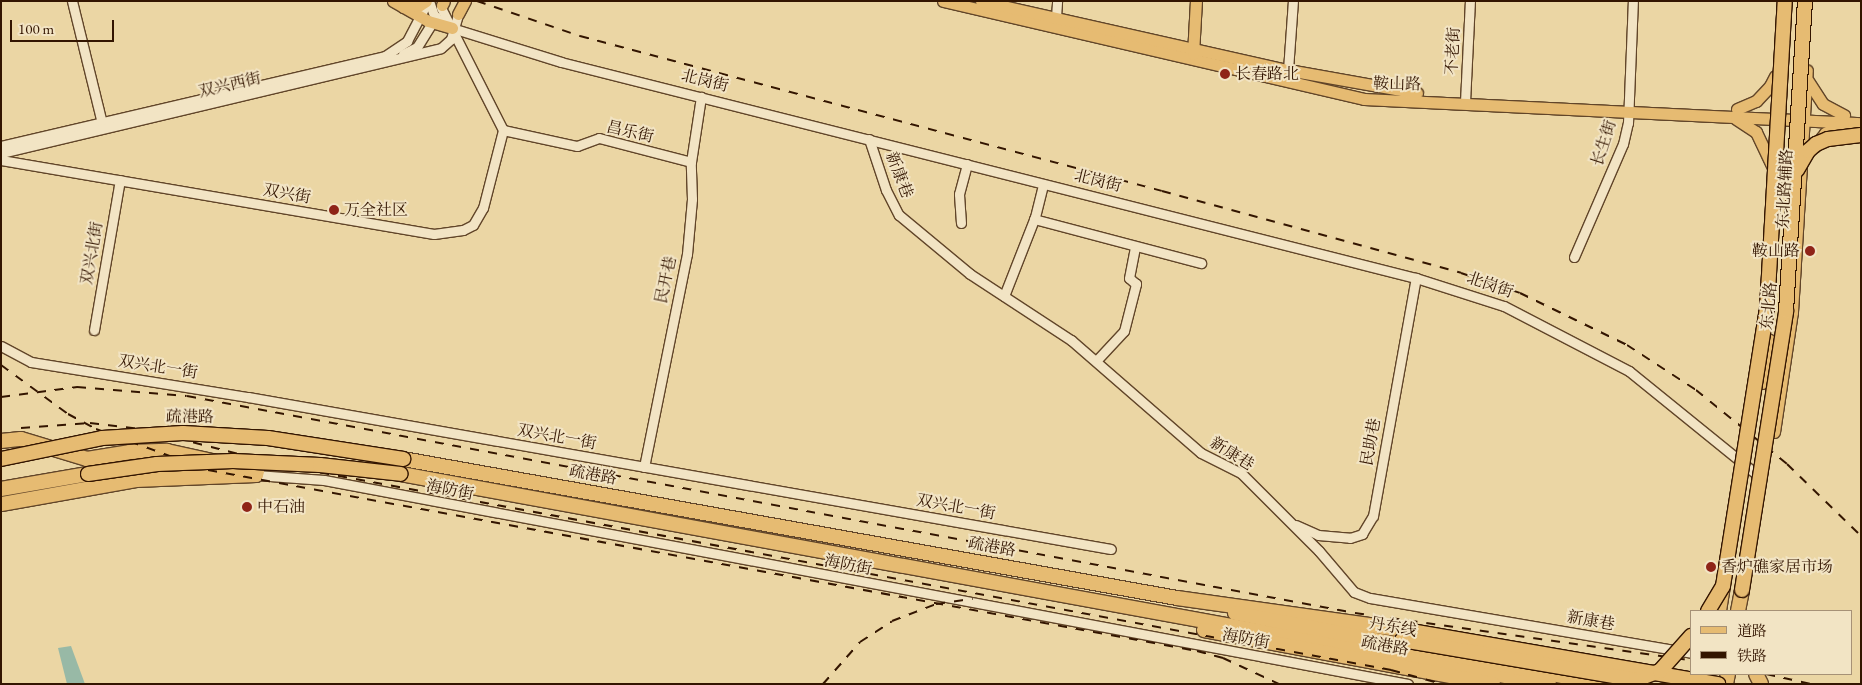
<!DOCTYPE html>
<html>
<head>
<meta charset="utf-8">
<style>
  body { margin:0 }
  #map { position:relative; width:1862px; height:685px; overflow:hidden; background:#ebd6a4; font-family:"EB Garamond","Noto Serif SC",serif }
  div>[style] { position:absolute }
  [style*='--x'] { left:calc(var(--x)*1px); top:calc(var(--y)*1px); width:calc(var(--w)*1px); rotate:calc(var(--a)*1deg) }
  .water>* { inset:0; background:#98b9a6 }
  .roads { filter:drop-shadow(1px 0 #614529) drop-shadow(-1px 0 #614529) drop-shadow(0 1px #614529) drop-shadow(0 -1px #614529) }
  .minor>* { height:9px; margin:-4.5px; padding:0 4.5px; transform-origin:4.5px; border-radius:4.5px; background:#f2e4c4 }
  .major>* { height:11px; margin:-5.5px; padding:0 5.5px; transform-origin:5.5px; border-radius:5.5px; background:#e6bb72 }
  .highway>* { height:14px; margin:-7px; padding:0 7px; transform-origin:7px; border-radius:7px; background:#e6bb72 }
  .rail>* { height:2px; margin-top:-1px; transform-origin:0; background:repeating-linear-gradient(90deg,#331500 0 9px,transparent 0 18px) }
  .bridges { filter:drop-shadow(1px 0 #331500) drop-shadow(-1px 0 #331500) drop-shadow(0 1px #331500) drop-shadow(0 -1px #331500) }
  .highway-bridge>* { height:14px; margin:-7px; padding:0 7px; transform-origin:7px; border-radius:7px; background:#e6bb72 }
  .dots>* { width:14px; height:14px; translate:-50% -50%; box-sizing:border-box; border:2px solid #f2e4c4; border-radius:50% }
  span { translate:-50% -50%; white-space:nowrap; text-align:center; line-height:1.15; -webkit-text-stroke:4px #f2e4c4; paint-order:stroke }
  .street-label { font-size:16px; color:#331500 }
  .poi-label { font-size:16px; color:#331500 }
  .left { translate:0 -50%; text-align:left }
  .right { translate:-100% -50%; text-align:right }
  .frame { position:absolute; inset:0; border:2px solid #331500; pointer-events:none }
  .legend { position:absolute; left:1690px; top:610px; width:162px; height:65px; box-sizing:border-box; background:#f2e4c4; border:1px solid #a69176; margin:0; padding:6px 9px; list-style:none; font-size:15px; color:#331500 }
  .legend li { display:flex; align-items:center; gap:10px; height:25px }
  .legend b { width:25px; border:1px solid #a69176 }
  .scale { position:absolute; left:10px; top:20px; width:104px; height:22px; box-sizing:border-box; border:2px solid #331500; border-top:0; padding-left:6px; font-size:15px; line-height:18px; white-space:nowrap; color:#331500; -webkit-text-stroke:4px #f2e4c4; paint-order:stroke }
</style>
</head>
<body>
<div id="map">
  <div class="water">
    <div style="clip-path:polygon(71px 646px,85px 684px,67px 684px,58px 648px)"></div>
  </div>
  <div class="roads">
    <div class="minor">
      <div style="--x:72;--y:1;--w:130;--a:76.2"></div>
      <div style="--x:429;--y:1;--w:18;--a:71"></div>
      <div style="--x:435;--y:18;--w:20;--a:30"></div>
      <div style="--x:452;--y:28;--w:114;--a:17.3"></div>
      <div style="--x:561;--y:62;--w:882;--a:14.18"></div>
      <div style="--x:1416;--y:278;--w:92;--a:17.7"></div>
      <div style="--x:1504;--y:306;--w:141;--a:27.5"></div>
      <div style="--x:1629;--y:371;--w:164;--a:39"></div>
      <div style="--x:1056;--y:17;--w:16;--a:-86"></div>
      <div style="--x:403;--y:54;--w:16;--a:-27"></div>
      <div style="--x:417;--y:47;--w:36;--a:-58"></div>
      <div style="--x:1288;--y:70;--w:69;--a:-85.9"></div>
      <div style="--x:1465;--y:102;--w:101;--a:-87.2"></div>
      <div style="--x:503;--y:130;--w:76;--a:12.2"></div>
      <div style="--x:577;--y:146;--w:23;--a:-20"></div>
      <div style="--x:599;--y:138;--w:95;--a:14.6"></div>
      <div style="--x:869;--y:139;--w:54;--a:71.6"></div>
      <div style="--x:886;--y:190;--w:28;--a:63"></div>
      <div style="--x:899;--y:215;--w:92;--a:39.7"></div>
      <div style="--x:970;--y:274;--w:121;--a:33.2"></div>
      <div style="--x:1071;--y:340;--w:172;--a:41"></div>
      <div style="--x:1201;--y:453;--w:45;--a:26.6"></div>
      <div style="--x:1241;--y:473;--w:110;--a:45"></div>
      <div style="--x:1319;--y:551;--w:54;--a:49.5"></div>
      <div style="--x:1354;--y:592;--w:17;--a:21"></div>
      <div style="--x:1370;--y:598;--w:326;--a:9.7"></div>
      <div style="--x:1;--y:146;--w:394;--a:-13.2"></div>
      <div style="--x:385;--y:56;--w:27;--a:-34"></div>
      <div style="--x:407;--y:41;--w:45;--a:-62.3"></div>
      <div style="--x:1;--y:153;--w:452;--a:-13.4"></div>
      <div style="--x:441;--y:48;--w:13;--a:-42"></div>
      <div style="--x:451;--y:39;--w:26;--a:-74"></div>
      <div style="--x:1;--y:160;--w:439;--a:9.7"></div>
      <div style="--x:434;--y:234;--w:29;--a:-8"></div>
      <div style="--x:463;--y:230;--w:11;--a:-27"></div>
      <div style="--x:473;--y:225;--w:20;--a:-60"></div>
      <div style="--x:483;--y:208;--w:81;--a:-75.6"></div>
      <div style="--x:503;--y:130;--w:137;--a:-116.9"></div>
      <div style="--x:1034;--y:219;--w:173;--a:14.8"></div>
      <div style="--x:961;--y:223;--w:29;--a:-94"></div>
      <div style="--x:959;--y:194;--w:31;--a:-75"></div>
      <div style="--x:1574;--y:257;--w:123;--a:-66.6"></div>
      <div style="--x:1623;--y:144;--w:22;--a:-77"></div>
      <div style="--x:1628;--y:123;--w:122;--a:-87.7"></div>
      <div style="--x:1004;--y:296;--w:85;--a:-68.6"></div>
      <div style="--x:1035;--y:217;--w:34;--a:-76"></div>
      <div style="--x:94;--y:330;--w:152;--a:-80.2"></div>
      <div style="--x:1;--y:346;--w:34;--a:28"></div>
      <div style="--x:31;--y:362;--w:220;--a:9.2"></div>
      <div style="--x:248;--y:397;--w:876;--a:9.99"></div>
      <div style="--x:1096;--y:361;--w:41;--a:-47"></div>
      <div style="--x:1124;--y:331;--w:49;--a:-75.7"></div>
      <div style="--x:1136;--y:284;--w:9;--a:-139"></div>
      <div style="--x:1129;--y:278;--w:32;--a:-79"></div>
      <div style="--x:644;--y:467;--w:217;--a:-78.6"></div>
      <div style="--x:687;--y:254;--w:55;--a:-84.8"></div>
      <div style="--x:692;--y:199;--w:37;--a:-92"></div>
      <div style="--x:691;--y:162;--w:66;--a:-81.3"></div>
      <div style="--x:256;--y:475;--w:68;--a:4.2"></div>
      <div style="--x:324;--y:480;--w:1103;--a:10.66"></div>
      <div style="--x:1296;--y:525;--w:24;--a:24"></div>
      <div style="--x:1318;--y:535;--w:32;--a:5"></div>
      <div style="--x:1350;--y:538;--w:13;--a:-18"></div>
      <div style="--x:1362;--y:534;--w:21;--a:-59"></div>
      <div style="--x:1373;--y:516;--w:242;--a:-79.8"></div>
    </div>
    <div class="major">
      <div style="--x:393;--y:1;--w:40;--a:29.7"></div>
      <div style="--x:428;--y:21;--w:25;--a:16"></div>
      <div style="--x:943;--y:1;--w:432;--a:13.1"></div>
      <div style="--x:1364;--y:99;--w:498;--a:2.8"></div>
      <div style="--x:981;--y:1;--w:315;--a:12.7"></div>
      <div style="--x:1288;--y:70;--w:131;--a:10.1"></div>
      <div style="--x:442;--y:5;--w:4;--a:-63"></div>
      <div style="--x:403;--y:7;--w:17;--a:-7"></div>
      <div style="--x:420;--y:5;--w:7;--a:-34"></div>
      <div style="--x:458;--y:14;--w:15;--a:-62"></div>
      <div style="--x:1193;--y:54;--w:53;--a:-86.8"></div>
      <div style="--x:1808;--y:81;--w:27;--a:57"></div>
      <div style="--x:1823;--y:104;--w:24;--a:28"></div>
      <div style="--x:1737;--y:109;--w:21;--a:-23"></div>
      <div style="--x:1756;--y:101;--w:21;--a:-47"></div>
      <div style="--x:1770;--y:86;--w:11;--a:-63"></div>
      <div style="--x:1736;--y:119;--w:24;--a:33"></div>
      <div style="--x:1756;--y:132;--w:44;--a:64.6"></div>
      <div style="--x:1815;--y:146;--w:16;--a:-52"></div>
      <div style="--x:1825;--y:133;--w:20;--a:-27"></div>
      <div style="--x:1762;--y:383;--w:44;--a:-80.8"></div>
      <div style="--x:1774;--y:432;--w:121;--a:-81.5"></div>
      <div style="--x:1792;--y:312;--w:242;--a:-86.5"></div>
    </div>
    <div class="highway">
      <div style="--x:1;--y:441;--w:20;--a:-6"></div>
      <div style="--x:21;--y:439;--w:69;--a:16.9"></div>
      <div style="--x:87;--y:459;--w:44;--a:-9.2"></div>
      <div style="--x:130;--y:452;--w:37;--a:-2"></div>
      <div style="--x:167;--y:451;--w:92;--a:12.5"></div>
      <div style="--x:257;--y:471;--w:4;--a:104"></div>
      <div style="--x:256;--y:475;--w:120;--a:177.6"></div>
      <div style="--x:136;--y:480;--w:137;--a:169.9"></div>
      <div style="--x:403;--y:459;--w:786;--a:10.18"></div>
      <div style="--x:1177;--y:598;--w:230;--a:8"></div>
      <div style="--x:401;--y:474;--w:1167;--a:10.37"></div>
      <div style="--x:1;--y:489;--w:88;--a:-9.8"></div>
      <div style="--x:1719;--y:611;--w:24;--a:-81"></div>
      <div style="--x:1738;--y:611;--w:21;--a:-79"></div>
      <div style="--x:1235;--y:613;--w:377;--a:10.9"></div>
      <div style="--x:1204;--y:630;--w:294;--a:10.6"></div>
      <div style="--x:1756;--y:674;--w:11;--a:63"></div>
      <div style="--x:1726;--y:684;--w:10;--a:-79"></div>
    </div>
  </div>
  <div class="rail">
    <div style="--x:477;--y:1;--w:109;--a:18.8"></div>
    <div style="--x:580;--y:36;--w:602;--a:14.91"></div>
    <div style="--x:1162;--y:191;--w:310;--a:15.3"></div>
    <div style="--x:1461;--y:273;--w:62;--a:18.7"></div>
    <div style="--x:1520;--y:293;--w:119;--a:25.9"></div>
    <div style="--x:1627;--y:345;--w:82;--a:33.1"></div>
    <div style="--x:1696;--y:390;--w:117;--a:39.1"></div>
    <div style="--x:1787;--y:464;--w:103;--a:44.2"></div>
    <div style="--x:1;--y:365;--w:83;--a:36.2"></div>
    <div style="--x:68;--y:414;--w:32;--a:28"></div>
    <div style="--x:96;--y:429;--w:119;--a:20.1"></div>
    <div style="--x:208;--y:470;--w:1005;--a:10.37"></div>
    <div style="--x:1197;--y:651;--w:27;--a:15"></div>
    <div style="--x:1223;--y:658;--w:62;--a:24.9"></div>
    <div style="--x:1;--y:397;--w:77;--a:-7.5"></div>
    <div style="--x:77;--y:387;--w:110;--a:4.7"></div>
    <div style="--x:187;--y:396;--w:1188;--a:10.52"></div>
    <div style="--x:1355;--y:613;--w:339;--a:8"></div>
    <div style="--x:21;--y:428;--w:69;--a:-4.1"></div>
    <div style="--x:90;--y:423;--w:51;--a:6.7"></div>
    <div style="--x:141;--y:429;--w:149;--a:14.4"></div>
    <div style="--x:285;--y:466;--w:1125;--a:10.45"></div>
    <div style="--x:1391;--y:670;--w:53;--a:15.4"></div>
    <div style="--x:1766;--y:674;--w:46;--a:12.5"></div>
    <div style="--x:823;--y:684;--w:56;--a:-48.6"></div>
    <div style="--x:860;--y:642;--w:38;--a:-33"></div>
    <div style="--x:892;--y:621;--w:47;--a:-21.1"></div>
    <div style="--x:936;--y:604;--w:37;--a:-8"></div>
  </div>
  <div class="bridges">
    <div class="highway-bridge">
      <div style="--x:1797;--y:170;--w:22;--a:-60"></div>
      <div style="--x:1808;--y:151;--w:11;--a:-41"></div>
      <div style="--x:1816;--y:144;--w:13;--a:-23"></div>
      <div style="--x:1828;--y:139;--w:33;--a:-7"></div>
      <div style="--x:1;--y:459;--w:103;--a:-11.7"></div>
      <div style="--x:102;--y:438;--w:81;--a:-3.5"></div>
      <div style="--x:183;--y:433;--w:85;--a:3.4"></div>
      <div style="--x:268;--y:438;--w:137;--a:8.8"></div>
      <div style="--x:88;--y:474;--w:70;--a:-8.2"></div>
      <div style="--x:157;--y:464;--w:76;--a:-2.3"></div>
      <div style="--x:233;--y:461;--w:87;--a:2.6"></div>
      <div style="--x:320;--y:465;--w:81;--a:6.3"></div>
      <div style="--x:1742;--y:590;--w:282;--a:-81"></div>
      <div style="--x:1786;--y:311;--w:311;--a:-86.5"></div>
      <div style="--x:1708;--y:611;--w:29;--a:-59"></div>
      <div style="--x:1723;--y:586;--w:280;--a:-81"></div>
      <div style="--x:1767;--y:309;--w:309;--a:-86.7"></div>
      <div style="--x:1405;--y:630;--w:318;--a:9.8"></div>
      <div style="--x:1402;--y:640;--w:237;--a:9.7"></div>
      <div style="--x:1636;--y:680;--w:26;--a:-21"></div>
      <div style="--x:1660;--y:671;--w:47;--a:-48.5"></div>
    </div>
  </div>
  <div class="dots">
    <div style="left:1225px;top:74px;background:#8f2418"></div>
    <div style="left:334px;top:210px;background:#8f2418"></div>
    <div style="left:1810px;top:251px;background:#8f2418"></div>
    <div style="left:247px;top:507px;background:#8f2418"></div>
    <div style="left:1711px;top:567px;background:#8f2418"></div>
  </div>
  <div class="street-label">
    <span style="left:1453px;top:51px;rotate:-87deg">不老街</span>
    <span style="left:705px;top:81px;rotate:14deg">北岗街</span>
    <span style="left:1397px;top:84px;rotate:1deg">鞍山路</span>
    <span style="left:230px;top:85px;rotate:-13deg">双兴西街</span>
    <span style="left:630px;top:132px;rotate:13deg">昌乐街</span>
    <span style="left:1604px;top:143px;rotate:-72deg">长生街</span>
    <span style="left:899px;top:175px;rotate:69deg">新康巷</span>
    <span style="left:1098px;top:181px;rotate:14deg">北岗街</span>
    <span style="left:1785px;top:189px;rotate:-87deg">东北路辅路</span>
    <span style="left:287px;top:194px;rotate:10deg">双兴街</span>
    <span style="left:92px;top:253px;rotate:-80deg">双兴北街</span>
    <span style="left:666px;top:280px;rotate:-78deg">民开巷</span>
    <span style="left:1490px;top:285px;rotate:19deg">北岗街</span>
    <span style="left:1769px;top:306px;rotate:-84deg">东北路</span>
    <span style="left:158px;top:367px;rotate:9deg">双兴北一街</span>
    <span style="left:190px;top:417px;rotate:1deg">疏港路</span>
    <span style="left:557px;top:437px;rotate:10deg">双兴北一街</span>
    <span style="left:1371px;top:442px;rotate:-80deg">民助巷</span>
    <span style="left:1232px;top:454px;rotate:32deg">新康巷</span>
    <span style="left:593px;top:475px;rotate:10deg">疏港路</span>
    <span style="left:450px;top:490px;rotate:11deg">海防街</span>
    <span style="left:956px;top:507px;rotate:10deg">双兴北一街</span>
    <span style="left:992px;top:547px;rotate:10deg">疏港路</span>
    <span style="left:848px;top:565px;rotate:11deg">海防街</span>
    <span style="left:1591px;top:621px;rotate:10deg">新康巷</span>
    <span style="left:1393px;top:627px;rotate:10deg">丹东线</span>
    <span style="left:1246px;top:639px;rotate:10deg">海防街</span>
    <span style="left:1385px;top:646px;rotate:10deg">疏港路</span>
  </div>
  <div class="poi-label">
    <span class="left" style="left:1235px;top:74px">长春路北</span>
    <span class="left" style="left:344px;top:210px">万全社区</span>
    <span class="right" style="left:1800px;top:251px">鞍山路</span>
    <span class="left" style="left:257px;top:507px">中石油</span>
    <span class="left" style="left:1721px;top:567px">香炉礁家居市场</span>
  </div>
  <div class="frame"></div>
  <ul class="legend">
  <li><b style="height:6px;background:#e6bb72"></b>道路</li>
  <li><b style="height:6px;background:#331500"></b>铁路</li>
  </ul>
  <div class="scale">100 m</div>
</div>
</body>
</html>
